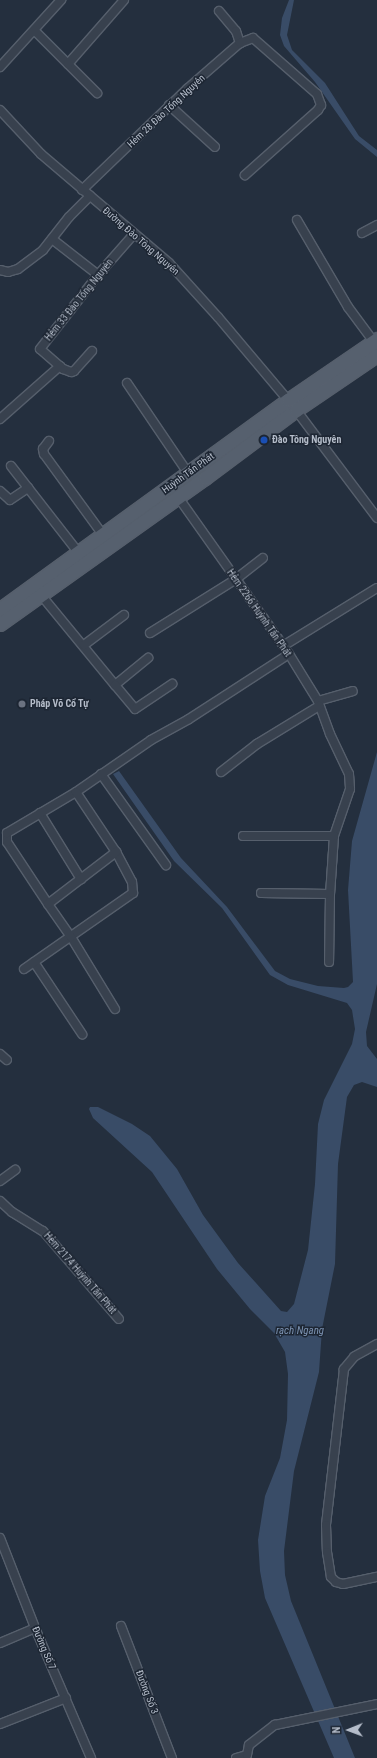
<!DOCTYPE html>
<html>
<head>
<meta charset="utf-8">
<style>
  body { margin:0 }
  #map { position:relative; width:377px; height:1758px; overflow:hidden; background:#242f3e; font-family:"Roboto Condensed",sans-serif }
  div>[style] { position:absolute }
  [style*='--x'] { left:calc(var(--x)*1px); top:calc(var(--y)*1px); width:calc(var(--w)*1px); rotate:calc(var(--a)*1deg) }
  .water>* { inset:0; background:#394c67 }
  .roads { filter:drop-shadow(1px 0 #565f6c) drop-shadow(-1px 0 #565f6c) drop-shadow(0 1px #565f6c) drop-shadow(0 -1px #565f6c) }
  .minor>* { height:8px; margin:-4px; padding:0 4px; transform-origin:4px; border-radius:4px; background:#38414e }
  .primary>* { height:13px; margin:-6.5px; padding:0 6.5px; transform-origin:6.5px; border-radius:6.5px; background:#56606e }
  .dots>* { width:11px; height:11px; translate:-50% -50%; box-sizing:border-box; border:2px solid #1d2633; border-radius:50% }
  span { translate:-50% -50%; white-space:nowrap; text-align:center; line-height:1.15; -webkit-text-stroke:3px #1d2633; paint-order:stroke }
  .street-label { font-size:10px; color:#b4bcc9 }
  .poi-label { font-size:10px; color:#b4bcc9; font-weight:700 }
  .left { translate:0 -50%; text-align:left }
  .water-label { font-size:11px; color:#7c92b1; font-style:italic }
  .north { position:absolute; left:329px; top:1710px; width:40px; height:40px; -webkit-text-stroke:3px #1d2633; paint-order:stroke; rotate:269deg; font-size:11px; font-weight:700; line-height:16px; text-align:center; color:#b4bcc9 }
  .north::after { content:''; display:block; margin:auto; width:14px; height:18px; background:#b4bcc9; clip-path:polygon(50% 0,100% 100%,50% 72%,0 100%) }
</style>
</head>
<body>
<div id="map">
  <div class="water">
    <div style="clip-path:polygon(289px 0,294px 0,287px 35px,292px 50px,325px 83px,359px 136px,377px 150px,377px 157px,355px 139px,315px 82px,284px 46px,280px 35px,282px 18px)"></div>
    <div style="clip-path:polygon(377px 752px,377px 984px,366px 1032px,367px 1046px,377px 1059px,377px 1087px,362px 1082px,354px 1085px,347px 1097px,338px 1164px,335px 1264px,322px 1329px,319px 1372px,294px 1471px,284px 1551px,285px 1575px,291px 1601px,355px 1758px,334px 1758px,265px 1598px,260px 1571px,258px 1540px,265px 1496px,280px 1458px,287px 1420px,288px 1374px,285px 1352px,274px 1333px,250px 1309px,217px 1269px,152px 1172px,93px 1118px,89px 1109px,90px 1107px,98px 1107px,132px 1124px,150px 1136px,177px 1169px,203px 1215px,238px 1263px,281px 1311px,287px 1312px,294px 1304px,308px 1250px,315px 1184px,318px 1124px,324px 1100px,352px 1044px,355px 1029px,352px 1010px,347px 1003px,288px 985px,270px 975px,222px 908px,174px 861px,113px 774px,119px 771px,181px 858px,227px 907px,275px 971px,290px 979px,318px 986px,344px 988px,348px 987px,353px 982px,348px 890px,352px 841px)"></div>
  </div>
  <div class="roads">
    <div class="minor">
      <div style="--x:219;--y:11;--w:26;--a:50"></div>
      <div style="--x:236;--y:31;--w:13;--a:72"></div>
      <div style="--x:35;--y:31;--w:88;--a:45"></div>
      <div style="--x:68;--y:64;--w:85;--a:-48.8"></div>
      <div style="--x:0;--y:67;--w:91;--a:-47.7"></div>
      <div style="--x:169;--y:105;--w:62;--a:42.4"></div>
      <div style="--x:0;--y:110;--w:60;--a:47"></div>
      <div style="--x:41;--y:154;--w:168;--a:40.4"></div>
      <div style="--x:169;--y:263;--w:73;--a:47.8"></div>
      <div style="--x:218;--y:317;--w:109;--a:49.9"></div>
      <div style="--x:82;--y:190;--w:146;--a:-43.9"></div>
      <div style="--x:187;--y:89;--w:70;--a:-41"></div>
      <div style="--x:240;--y:43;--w:14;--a:-21"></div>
      <div style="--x:253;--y:38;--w:85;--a:41.2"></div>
      <div style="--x:317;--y:94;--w:12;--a:70"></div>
      <div style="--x:321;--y:105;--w:6;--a:121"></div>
      <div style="--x:318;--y:110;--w:98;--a:138.3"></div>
      <div style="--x:297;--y:220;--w:101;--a:59.6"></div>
      <div style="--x:348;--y:307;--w:44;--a:53.4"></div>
      <div style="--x:362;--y:233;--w:17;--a:-28"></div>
      <div style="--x:52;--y:239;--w:58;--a:38"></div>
      <div style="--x:0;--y:270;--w:8;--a:14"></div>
      <div style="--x:8;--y:272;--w:10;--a:-17"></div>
      <div style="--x:18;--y:269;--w:31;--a:-37"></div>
      <div style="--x:43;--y:250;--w:42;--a:-51.8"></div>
      <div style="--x:69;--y:217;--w:30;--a:-45"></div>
      <div style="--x:92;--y:351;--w:27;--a:132"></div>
      <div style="--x:74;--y:371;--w:3;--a:162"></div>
      <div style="--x:71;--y:372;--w:9;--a:-159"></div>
      <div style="--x:63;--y:369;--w:30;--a:-139"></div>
      <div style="--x:40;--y:349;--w:94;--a:-51.9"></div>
      <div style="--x:98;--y:275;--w:55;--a:-48.7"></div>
      <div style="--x:127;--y:383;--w:109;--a:55.9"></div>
      <div style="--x:296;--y:410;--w:135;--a:53.1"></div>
      <div style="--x:0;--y:419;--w:80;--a:-41.5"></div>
      <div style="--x:49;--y:441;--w:10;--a:127"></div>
      <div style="--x:43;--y:449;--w:5;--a:79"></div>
      <div style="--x:44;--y:454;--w:100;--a:53.9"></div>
      <div style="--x:11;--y:466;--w:109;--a:52.1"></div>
      <div style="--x:0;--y:491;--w:13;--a:42"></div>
      <div style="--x:10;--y:500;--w:22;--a:-34"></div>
      <div style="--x:178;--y:497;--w:192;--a:54.7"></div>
      <div style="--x:289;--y:654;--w:55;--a:58.3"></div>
      <div style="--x:318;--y:701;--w:35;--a:70"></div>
      <div style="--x:330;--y:734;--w:44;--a:64.6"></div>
      <div style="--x:349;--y:774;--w:15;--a:86"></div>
      <div style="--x:350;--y:789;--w:50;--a:108.8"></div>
      <div style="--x:334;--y:836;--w:58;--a:93.9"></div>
      <div style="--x:330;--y:894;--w:68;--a:90.8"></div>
      <div style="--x:41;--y:595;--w:117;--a:50.6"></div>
      <div style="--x:115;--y:685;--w:43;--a:-39.3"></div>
      <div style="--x:150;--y:633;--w:102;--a:-32.1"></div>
      <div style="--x:236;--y:579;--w:34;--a:-38"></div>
      <div style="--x:84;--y:645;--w:50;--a:-36.9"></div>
      <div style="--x:283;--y:646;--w:110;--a:-31.7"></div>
      <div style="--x:115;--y:685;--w:31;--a:50"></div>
      <div style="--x:135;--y:709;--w:45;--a:-34"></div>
      <div style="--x:318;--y:701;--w:36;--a:-16"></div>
      <div style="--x:221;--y:772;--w:46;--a:-37.9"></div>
      <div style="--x:257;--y:744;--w:73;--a:-31.5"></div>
      <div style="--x:101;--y:774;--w:112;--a:54.5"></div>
      <div style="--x:40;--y:813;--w:78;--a:58.2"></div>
      <div style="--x:243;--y:836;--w:91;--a:0"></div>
      <div style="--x:261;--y:893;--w:69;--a:0.8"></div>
      <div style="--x:48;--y:904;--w:74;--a:-123.5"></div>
      <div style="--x:7;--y:842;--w:9;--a:-90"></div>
      <div style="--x:7;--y:833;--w:80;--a:-30.7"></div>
      <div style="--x:76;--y:792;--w:91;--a:-34.7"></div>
      <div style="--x:151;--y:740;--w:43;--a:-28.9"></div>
      <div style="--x:189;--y:719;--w:119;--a:-33"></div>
      <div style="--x:34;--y:962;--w:87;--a:56.3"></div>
      <div style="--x:24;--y:969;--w:133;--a:-34.9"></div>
      <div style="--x:133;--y:893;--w:11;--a:-95"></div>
      <div style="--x:132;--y:882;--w:34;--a:-118"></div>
      <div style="--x:116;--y:852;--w:72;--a:-123.7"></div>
      <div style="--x:115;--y:1009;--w:84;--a:-121.4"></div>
      <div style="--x:71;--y:937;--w:40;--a:-124.9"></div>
      <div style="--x:48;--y:904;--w:86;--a:-37.4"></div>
      <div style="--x:0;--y:1054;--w:9;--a:41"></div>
      <div style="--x:0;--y:1181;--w:19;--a:-36"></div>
      <div style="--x:0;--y:1201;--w:16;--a:43"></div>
      <div style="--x:12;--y:1212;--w:36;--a:32"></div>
      <div style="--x:43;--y:1231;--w:116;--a:49.2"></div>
      <div style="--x:377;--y:1344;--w:26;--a:151"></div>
      <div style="--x:354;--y:1357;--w:16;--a:130"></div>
      <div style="--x:344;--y:1369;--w:157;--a:96.6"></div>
      <div style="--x:326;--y:1525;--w:27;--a:88"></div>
      <div style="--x:327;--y:1552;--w:25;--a:81"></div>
      <div style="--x:331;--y:1577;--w:7;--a:45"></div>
      <div style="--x:336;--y:1582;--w:7;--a:16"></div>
      <div style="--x:343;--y:1584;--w:35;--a:-12"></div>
      <div style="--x:0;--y:1538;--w:97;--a:68.7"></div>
      <div style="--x:35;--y:1628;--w:142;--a:66.7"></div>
      <div style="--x:121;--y:1626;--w:142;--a:68.9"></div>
      <div style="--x:0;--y:1643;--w:38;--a:-23"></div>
      <div style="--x:0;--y:1724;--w:71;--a:-21.5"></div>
      <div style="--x:236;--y:1758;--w:11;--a:-15"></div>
      <div style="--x:247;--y:1755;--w:10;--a:-79"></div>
      <div style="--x:249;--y:1745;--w:33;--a:-38"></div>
      <div style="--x:275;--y:1725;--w:104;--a:-11.6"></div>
    </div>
    <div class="primary">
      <div style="--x:0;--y:609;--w:356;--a:-36"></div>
      <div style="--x:288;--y:400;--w:108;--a:-34.4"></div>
      <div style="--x:0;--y:624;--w:252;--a:-35.5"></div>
      <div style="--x:205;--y:478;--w:114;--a:-36.8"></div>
      <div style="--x:296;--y:410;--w:98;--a:-34.2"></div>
    </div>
  </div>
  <div class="dots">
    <div style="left:264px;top:440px;background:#1a4fb4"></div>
    <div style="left:22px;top:704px;background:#6b7280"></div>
  </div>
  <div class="street-label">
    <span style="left:166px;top:111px;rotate:-43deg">Hẻm 28 Đào Tống Nguyên</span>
    <span style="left:141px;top:241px;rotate:41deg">Đường Đào Tông Nguyên</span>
    <span style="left:79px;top:300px;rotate:-51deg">Hẻm 33 Đào Tống Nguyên</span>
    <span style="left:188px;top:473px;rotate:-36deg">Huỳnh Tấn Phát</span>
    <span style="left:259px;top:613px;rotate:55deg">Hẻm 2266 Huỳnh Tấn Phát</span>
    <span style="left:80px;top:1273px;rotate:49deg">Hẻm 2174 Huỳnh Tấn Phát</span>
    <span style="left:44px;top:1648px;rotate:67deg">Đường Số 7</span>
    <span style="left:147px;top:1692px;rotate:69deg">Đường Số 3</span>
  </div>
  <div class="poi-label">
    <span class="left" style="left:272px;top:440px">Đào Tông Nguyên</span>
    <span class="left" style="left:30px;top:704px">Pháp Võ Cổ Tự</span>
  </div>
  <div class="water-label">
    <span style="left:300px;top:1331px">rạch Ngang</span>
  </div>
  <div class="north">N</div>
</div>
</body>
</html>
